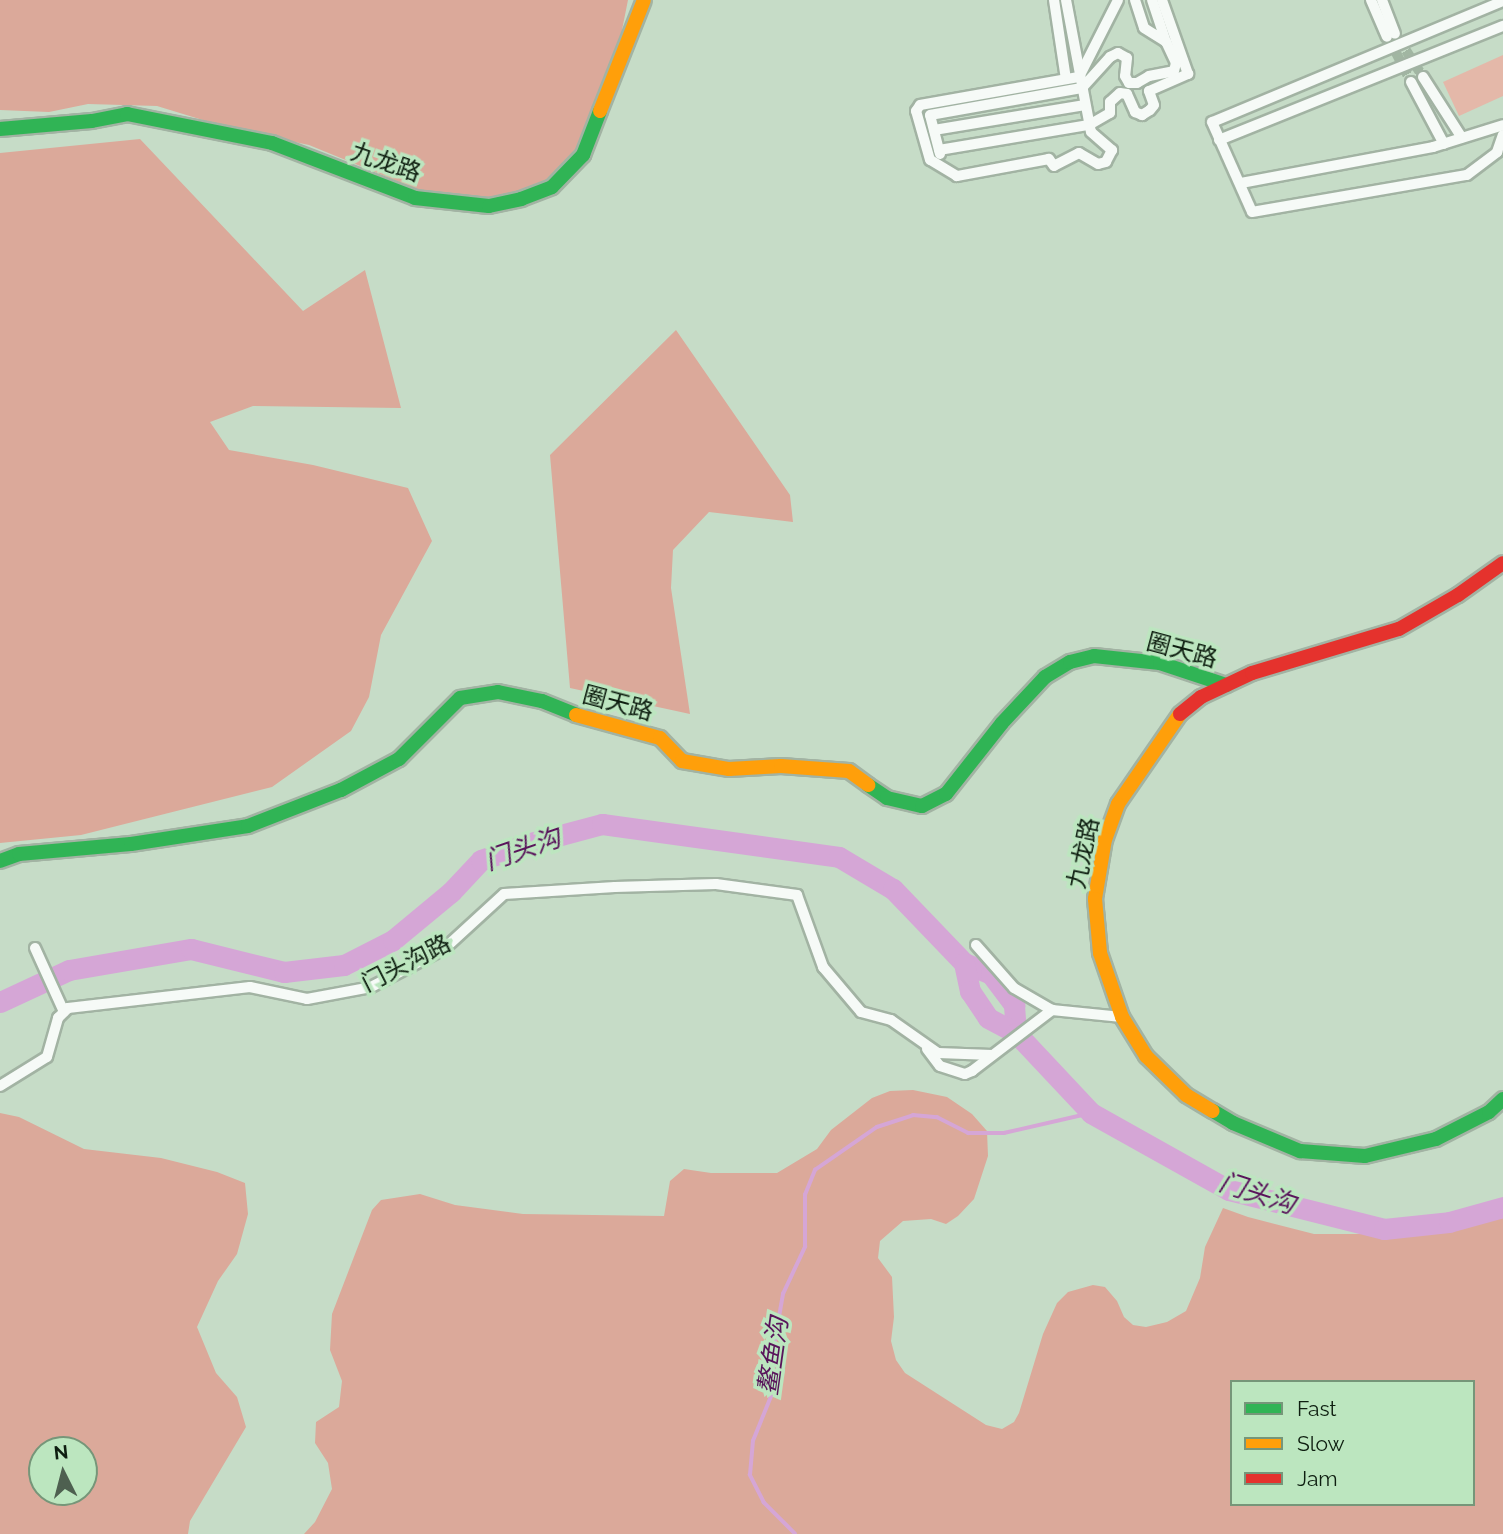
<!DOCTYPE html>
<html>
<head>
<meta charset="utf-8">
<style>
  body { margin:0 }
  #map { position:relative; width:1503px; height:1534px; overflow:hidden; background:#c6dcc7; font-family:Raleway,"Noto Sans SC",sans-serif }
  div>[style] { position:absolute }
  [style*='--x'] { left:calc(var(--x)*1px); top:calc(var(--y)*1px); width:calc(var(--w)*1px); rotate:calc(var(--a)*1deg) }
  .green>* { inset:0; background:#e4b8a9 }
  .forest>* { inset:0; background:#dba99a }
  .stream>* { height:3.5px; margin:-1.75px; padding:0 1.75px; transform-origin:1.75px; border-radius:1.75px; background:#d5a6d6 }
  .river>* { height:21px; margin:-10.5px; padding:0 10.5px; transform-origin:10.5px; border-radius:10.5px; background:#d5a6d6 }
  .street-tunnel>* { height:10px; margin-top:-5px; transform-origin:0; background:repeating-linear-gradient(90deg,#a1b6a2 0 10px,transparent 0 15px) }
  .roads { filter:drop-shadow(2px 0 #a2b3a3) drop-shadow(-2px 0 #a2b3a3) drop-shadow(0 2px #a2b3a3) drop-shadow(0 -2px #a2b3a3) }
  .street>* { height:10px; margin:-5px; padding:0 5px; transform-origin:5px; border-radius:5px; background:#f6faf7 }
  .fast>* { height:14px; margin:-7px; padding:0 7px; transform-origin:7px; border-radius:7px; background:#30b455 }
  .slow>* { height:14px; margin:-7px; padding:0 7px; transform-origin:7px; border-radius:7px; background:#ff9f0a }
  .jam>* { height:14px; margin:-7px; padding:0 7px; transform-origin:7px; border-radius:7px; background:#e5322d }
  span { translate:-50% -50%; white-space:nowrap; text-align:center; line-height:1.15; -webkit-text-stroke:7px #bce6bf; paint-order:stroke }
  .street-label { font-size:24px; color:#0e1e10 }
  .water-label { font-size:26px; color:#59145b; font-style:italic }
  .legend { position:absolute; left:1230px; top:1380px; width:245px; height:126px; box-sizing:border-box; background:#bce6bf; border:2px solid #769679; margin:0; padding:9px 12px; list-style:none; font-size:21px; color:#0e1e10 }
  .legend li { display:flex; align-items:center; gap:14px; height:35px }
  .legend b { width:35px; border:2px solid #769679 }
  .north { position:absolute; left:28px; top:1436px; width:70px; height:70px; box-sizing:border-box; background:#bce6bf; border:2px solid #769679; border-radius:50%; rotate:354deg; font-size:19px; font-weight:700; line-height:28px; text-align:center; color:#0e1e10 }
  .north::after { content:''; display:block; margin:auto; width:24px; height:32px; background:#4e6050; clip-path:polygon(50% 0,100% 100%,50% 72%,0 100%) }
</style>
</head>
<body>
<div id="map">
  <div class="green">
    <div style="clip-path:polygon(1503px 55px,1503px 96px,1459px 116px,1443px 82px)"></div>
  </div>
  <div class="forest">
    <div style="clip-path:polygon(0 0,628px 0,620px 40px,590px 136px,563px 178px,507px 204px,443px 200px,309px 145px,232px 129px,157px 106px,88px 104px,49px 112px,0 110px)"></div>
    <div style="clip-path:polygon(140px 139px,303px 311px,365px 270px,401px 408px,253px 406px,210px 422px,229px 450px,313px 465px,408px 488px,432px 541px,381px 635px,369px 697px,351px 731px,272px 787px,81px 835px,0 843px,0 153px)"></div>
    <div style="clip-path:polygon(676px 330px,790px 495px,793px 522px,709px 512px,673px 550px,671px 588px,690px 714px,570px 688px,550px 455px)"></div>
    <div style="clip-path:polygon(evenodd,913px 1090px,947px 1097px,972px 1114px,987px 1131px,988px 1156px,974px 1199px,958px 1216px,946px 1224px,931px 1219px,903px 1221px,880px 1241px,878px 1258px,892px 1277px,894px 1317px,891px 1341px,896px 1360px,905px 1373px,986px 1425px,1002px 1429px,1014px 1422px,1019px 1413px,1043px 1334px,1057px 1303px,1068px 1292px,1093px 1285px,1105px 1287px,1117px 1301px,1124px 1317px,1133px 1325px,1146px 1327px,1167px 1322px,1186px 1311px,1200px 1278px,1205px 1247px,1223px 1208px,1248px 1217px,1314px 1234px,1392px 1234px,1449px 1229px,1503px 1218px,1503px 1534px,304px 1534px,315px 1522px,332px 1489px,328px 1463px,315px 1443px,316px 1422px,339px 1407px,342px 1381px,330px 1350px,332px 1314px,372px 1210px,381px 1200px,420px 1194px,455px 1205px,523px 1214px,664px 1216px,670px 1181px,684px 1169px,711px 1173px,777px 1173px,817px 1149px,831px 1130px,872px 1098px,890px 1091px,913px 1090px,1232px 1382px,1473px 1382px,1473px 1504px,1232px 1504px,1232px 1382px)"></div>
    <div style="clip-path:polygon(evenodd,0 1113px,19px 1117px,84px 1149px,161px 1158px,217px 1172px,245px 1183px,248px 1214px,237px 1254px,218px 1281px,197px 1327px,216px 1373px,237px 1397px,246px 1427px,190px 1521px,188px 1534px,0 1534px,0 1113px,42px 1450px,84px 1450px,84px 1492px,42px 1492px,42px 1450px)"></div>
  </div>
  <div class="stream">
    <div style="--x:795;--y:1534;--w:44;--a:-135"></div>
    <div style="--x:764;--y:1503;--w:31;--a:-117"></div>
    <div style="--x:750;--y:1475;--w:34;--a:-85"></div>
    <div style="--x:753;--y:1441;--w:56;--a:-68"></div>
    <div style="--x:774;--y:1389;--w:38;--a:-92"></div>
    <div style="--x:773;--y:1351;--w:58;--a:-80"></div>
    <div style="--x:783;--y:1294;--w:52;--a:-64.9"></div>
    <div style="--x:805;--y:1247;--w:52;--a:-90"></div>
    <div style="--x:805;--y:1195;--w:27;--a:-68"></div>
    <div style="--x:815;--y:1170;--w:75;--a:-34.7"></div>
    <div style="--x:877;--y:1127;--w:38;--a:-18"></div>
    <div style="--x:913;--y:1115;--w:24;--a:5"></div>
    <div style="--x:937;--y:1117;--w:35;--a:27"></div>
    <div style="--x:968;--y:1133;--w:36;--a:0"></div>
    <div style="--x:1004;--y:1133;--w:89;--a:-12.9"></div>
  </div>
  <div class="river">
    <div style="--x:964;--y:963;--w:29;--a:22"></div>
    <div style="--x:991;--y:974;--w:39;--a:53"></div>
    <div style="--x:1014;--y:1005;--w:28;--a:86"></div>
    <div style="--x:0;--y:1002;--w:76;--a:-24.9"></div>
    <div style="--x:69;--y:970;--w:124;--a:-9.8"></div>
    <div style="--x:191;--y:949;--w:96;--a:13.9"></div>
    <div style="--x:284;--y:972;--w:60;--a:-6.7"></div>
    <div style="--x:344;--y:965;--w:55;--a:-27"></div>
    <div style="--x:393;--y:940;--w:75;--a:-39.6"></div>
    <div style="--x:451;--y:892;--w:44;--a:-46.8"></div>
    <div style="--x:481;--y:860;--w:49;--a:-19.2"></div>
    <div style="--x:527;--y:844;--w:78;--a:-14.9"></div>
    <div style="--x:602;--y:824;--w:239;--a:7.9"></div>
    <div style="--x:839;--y:857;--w:63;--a:30.7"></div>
    <div style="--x:893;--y:889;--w:103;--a:46.2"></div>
    <div style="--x:964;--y:963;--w:29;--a:78"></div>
    <div style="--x:970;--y:991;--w:32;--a:56"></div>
    <div style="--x:988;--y:1018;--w:32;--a:28"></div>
    <div style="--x:1016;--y:1033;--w:110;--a:46.8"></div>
    <div style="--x:1091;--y:1113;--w:158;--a:29.2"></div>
    <div style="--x:1229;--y:1190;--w:160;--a:14.1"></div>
    <div style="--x:1384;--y:1229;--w:65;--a:-6.1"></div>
    <div style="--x:1449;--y:1222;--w:56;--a:-15.5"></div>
  </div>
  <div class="street-tunnel">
    <div style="--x:1398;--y:38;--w:46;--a:57.3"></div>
    <div style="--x:1389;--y:39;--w:48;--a:62.9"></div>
  </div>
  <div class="roads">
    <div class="street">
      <div style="--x:1054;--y:0;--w:80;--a:81.4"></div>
      <div style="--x:1066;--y:0;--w:134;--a:79.3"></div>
      <div style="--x:1091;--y:132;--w:28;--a:41"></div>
      <div style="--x:1112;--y:150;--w:13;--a:117"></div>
      <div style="--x:1106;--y:162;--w:8;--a:166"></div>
      <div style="--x:1098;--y:164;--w:22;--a:-150"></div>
      <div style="--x:1079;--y:153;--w:28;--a:153"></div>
      <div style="--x:1054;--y:166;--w:9;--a:-126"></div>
      <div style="--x:1049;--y:159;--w:94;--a:169.5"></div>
      <div style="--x:957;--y:176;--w:31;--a:-149"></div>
      <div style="--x:930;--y:160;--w:51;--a:-105.9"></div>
      <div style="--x:916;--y:111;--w:7;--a:-56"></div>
      <div style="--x:920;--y:105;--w:161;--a:-10"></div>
      <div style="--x:1135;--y:0;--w:29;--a:72"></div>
      <div style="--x:1144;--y:28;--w:26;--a:32"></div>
      <div style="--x:1166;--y:42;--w:44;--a:-108.4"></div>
      <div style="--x:1371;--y:0;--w:40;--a:66.6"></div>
      <div style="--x:1382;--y:0;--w:36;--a:69"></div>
      <div style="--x:1503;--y:1;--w:315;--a:157.4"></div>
      <div style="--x:1212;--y:122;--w:98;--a:66"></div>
      <div style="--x:1252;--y:212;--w:218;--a:-9.8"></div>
      <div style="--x:1467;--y:175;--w:38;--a:-37"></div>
      <div style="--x:1497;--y:152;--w:18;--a:-71"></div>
      <div style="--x:1079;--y:77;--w:86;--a:-63.1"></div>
      <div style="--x:1423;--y:77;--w:72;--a:57.4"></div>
      <div style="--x:1411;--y:82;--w:70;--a:62"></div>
      <div style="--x:934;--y:130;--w:153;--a:-9.4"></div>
      <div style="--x:1219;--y:140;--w:306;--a:-21.9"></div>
      <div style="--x:939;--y:150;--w:152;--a:-9.5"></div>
      <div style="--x:1089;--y:125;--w:24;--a:-30"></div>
      <div style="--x:1110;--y:113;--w:11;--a:-90"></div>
      <div style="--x:1110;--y:102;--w:13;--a:-42"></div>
      <div style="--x:1120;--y:93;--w:7;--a:8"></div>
      <div style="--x:1127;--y:94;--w:20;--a:66"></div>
      <div style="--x:1135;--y:112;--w:8;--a:23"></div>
      <div style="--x:1142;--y:115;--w:9;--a:-32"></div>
      <div style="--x:1150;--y:110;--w:6;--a:-51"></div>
      <div style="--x:1154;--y:105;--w:15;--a:-110"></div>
      <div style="--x:1149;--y:91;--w:43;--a:-23.6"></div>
      <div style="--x:1188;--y:74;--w:78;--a:-109.4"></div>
      <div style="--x:940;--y:154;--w:40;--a:-104.4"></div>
      <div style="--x:930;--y:115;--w:154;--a:-10.1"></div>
      <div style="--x:1082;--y:88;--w:42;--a:-47.9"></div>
      <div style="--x:1110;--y:57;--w:9;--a:-27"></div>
      <div style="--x:1118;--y:53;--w:10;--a:29"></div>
      <div style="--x:1127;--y:58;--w:18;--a:96"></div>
      <div style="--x:1125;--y:76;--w:8;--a:60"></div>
      <div style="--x:1129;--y:83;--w:8;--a:0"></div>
      <div style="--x:1137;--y:83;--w:14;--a:-30"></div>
      <div style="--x:1149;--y:76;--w:25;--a:-11"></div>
      <div style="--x:1174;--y:71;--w:8;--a:-76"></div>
      <div style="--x:1176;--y:63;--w:23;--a:-115"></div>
      <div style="--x:1241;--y:183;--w:195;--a:-10.6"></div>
      <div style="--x:1433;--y:147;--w:73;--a:-17.4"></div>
      <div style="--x:976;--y:945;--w:57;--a:48.5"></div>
      <div style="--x:1014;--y:988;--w:44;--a:30.1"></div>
      <div style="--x:1052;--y:1010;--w:70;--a:5.7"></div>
      <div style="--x:35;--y:948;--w:70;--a:65.6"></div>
      <div style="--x:927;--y:1049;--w:21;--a:53"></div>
      <div style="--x:940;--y:1066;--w:26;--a:18"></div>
      <div style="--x:965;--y:1074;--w:8;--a:-23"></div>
      <div style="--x:972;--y:1071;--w:101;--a:-37.3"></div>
      <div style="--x:0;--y:1086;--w:55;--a:-31.7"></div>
      <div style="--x:47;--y:1057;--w:41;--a:-74.2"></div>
      <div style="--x:58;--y:1018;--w:14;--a:-45"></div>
      <div style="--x:68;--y:1008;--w:183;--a:-6.6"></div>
      <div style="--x:250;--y:987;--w:58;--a:11.9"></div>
      <div style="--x:307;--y:999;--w:65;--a:-10.6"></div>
      <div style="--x:371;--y:987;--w:82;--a:-27.5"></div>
      <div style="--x:444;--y:949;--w:81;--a:-42.5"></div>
      <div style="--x:504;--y:894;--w:111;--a:-3.6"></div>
      <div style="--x:615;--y:887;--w:101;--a:-1.7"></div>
      <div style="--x:716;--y:884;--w:82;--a:7.7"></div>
      <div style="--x:797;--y:895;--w:77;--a:70.1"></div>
      <div style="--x:823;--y:967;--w:59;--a:49.8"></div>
      <div style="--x:861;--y:1012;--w:31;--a:15"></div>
      <div style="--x:891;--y:1020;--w:57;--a:35.1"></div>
      <div style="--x:938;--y:1053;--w:54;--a:2.1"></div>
    </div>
    <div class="fast">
      <div style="--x:0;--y:129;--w:92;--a:-5"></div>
      <div style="--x:92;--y:121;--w:36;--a:-11"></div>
      <div style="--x:127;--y:114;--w:148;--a:11.3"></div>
      <div style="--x:272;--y:143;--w:153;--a:21"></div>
      <div style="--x:415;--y:198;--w:74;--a:6.2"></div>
      <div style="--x:489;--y:206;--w:33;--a:-12"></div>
      <div style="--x:521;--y:199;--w:33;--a:-21"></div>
      <div style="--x:552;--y:187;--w:45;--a:-45.9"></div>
      <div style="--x:583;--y:155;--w:47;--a:-68.9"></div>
      <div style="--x:868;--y:785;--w:23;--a:34"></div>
      <div style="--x:887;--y:798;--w:36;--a:13"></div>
      <div style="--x:922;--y:806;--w:27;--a:-27"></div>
      <div style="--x:946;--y:794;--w:90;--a:-51.7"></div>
      <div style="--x:1002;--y:723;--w:63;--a:-46.9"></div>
      <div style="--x:1045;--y:677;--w:29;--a:-31"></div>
      <div style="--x:1070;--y:662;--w:25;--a:-14"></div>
      <div style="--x:1094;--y:656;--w:66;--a:6.1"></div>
      <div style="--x:1160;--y:663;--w:70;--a:18.4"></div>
      <div style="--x:0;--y:861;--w:20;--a:-20"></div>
      <div style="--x:19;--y:854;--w:112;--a:-5.1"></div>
      <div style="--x:131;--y:844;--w:118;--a:-8.7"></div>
      <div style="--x:248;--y:826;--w:100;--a:-21.2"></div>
      <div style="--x:341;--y:790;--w:66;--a:-28.1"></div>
      <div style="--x:399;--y:759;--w:86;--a:-45"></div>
      <div style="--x:460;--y:698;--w:38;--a:-9"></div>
      <div style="--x:498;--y:692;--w:45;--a:11.6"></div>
      <div style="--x:542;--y:701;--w:37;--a:22"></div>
      <div style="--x:1213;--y:1111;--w:23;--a:31"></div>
      <div style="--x:1233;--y:1123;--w:73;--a:22.7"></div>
      <div style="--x:1300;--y:1151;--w:65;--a:4.4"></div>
      <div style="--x:1365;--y:1156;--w:73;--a:-13.5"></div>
      <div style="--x:1436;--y:1139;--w:59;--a:-27"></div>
      <div style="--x:1489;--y:1112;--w:19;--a:-43"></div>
    </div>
    <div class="slow">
      <div style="--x:600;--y:111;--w:119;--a:-68.4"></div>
      <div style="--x:1180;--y:714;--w:109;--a:124.6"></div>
      <div style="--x:1118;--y:804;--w:37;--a:110"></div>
      <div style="--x:1105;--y:839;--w:61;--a:99.5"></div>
      <div style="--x:1095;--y:899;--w:54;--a:84.7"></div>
      <div style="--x:1100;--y:953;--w:68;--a:71"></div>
      <div style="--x:1122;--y:1017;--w:46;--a:58.4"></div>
      <div style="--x:1146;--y:1056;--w:56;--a:44.3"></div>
      <div style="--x:1186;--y:1095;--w:31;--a:31"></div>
      <div style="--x:576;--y:715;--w:87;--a:15.3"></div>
      <div style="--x:660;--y:738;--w:32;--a:46"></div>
      <div style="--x:682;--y:761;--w:48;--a:9.7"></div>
      <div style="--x:729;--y:769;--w:52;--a:-3.3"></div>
      <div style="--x:781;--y:766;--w:68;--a:4.2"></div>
      <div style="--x:849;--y:771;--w:24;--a:36"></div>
    </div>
    <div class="jam">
      <div style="--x:1180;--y:714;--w:27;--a:-39"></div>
      <div style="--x:1201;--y:697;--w:56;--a:-25.2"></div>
      <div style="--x:1252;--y:673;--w:153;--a:-16.7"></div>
      <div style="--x:1399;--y:629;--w:68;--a:-30"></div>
      <div style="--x:1458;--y:595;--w:55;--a:-35.4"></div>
    </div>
  </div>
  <div class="street-label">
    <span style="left:386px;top:162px;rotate:19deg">九龙路</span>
    <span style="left:1182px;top:650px;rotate:15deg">圈天路</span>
    <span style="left:618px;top:703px;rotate:15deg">圈天路</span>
    <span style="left:1083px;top:853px;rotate:-78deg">九龙路</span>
    <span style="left:406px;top:963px;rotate:-27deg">门头沟路</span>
  </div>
  <div class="water-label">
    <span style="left:523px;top:850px;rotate:-19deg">门头沟</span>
    <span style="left:1257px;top:1194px;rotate:18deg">门头沟</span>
    <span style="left:774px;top:1356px;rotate:-82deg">鳌鱼沟</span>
  </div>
  <ul class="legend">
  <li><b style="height:9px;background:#30b455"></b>Fast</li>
  <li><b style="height:9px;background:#ff9f0a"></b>Slow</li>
  <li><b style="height:9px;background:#e5322d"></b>Jam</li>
  </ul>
  <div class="north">N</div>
</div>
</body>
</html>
